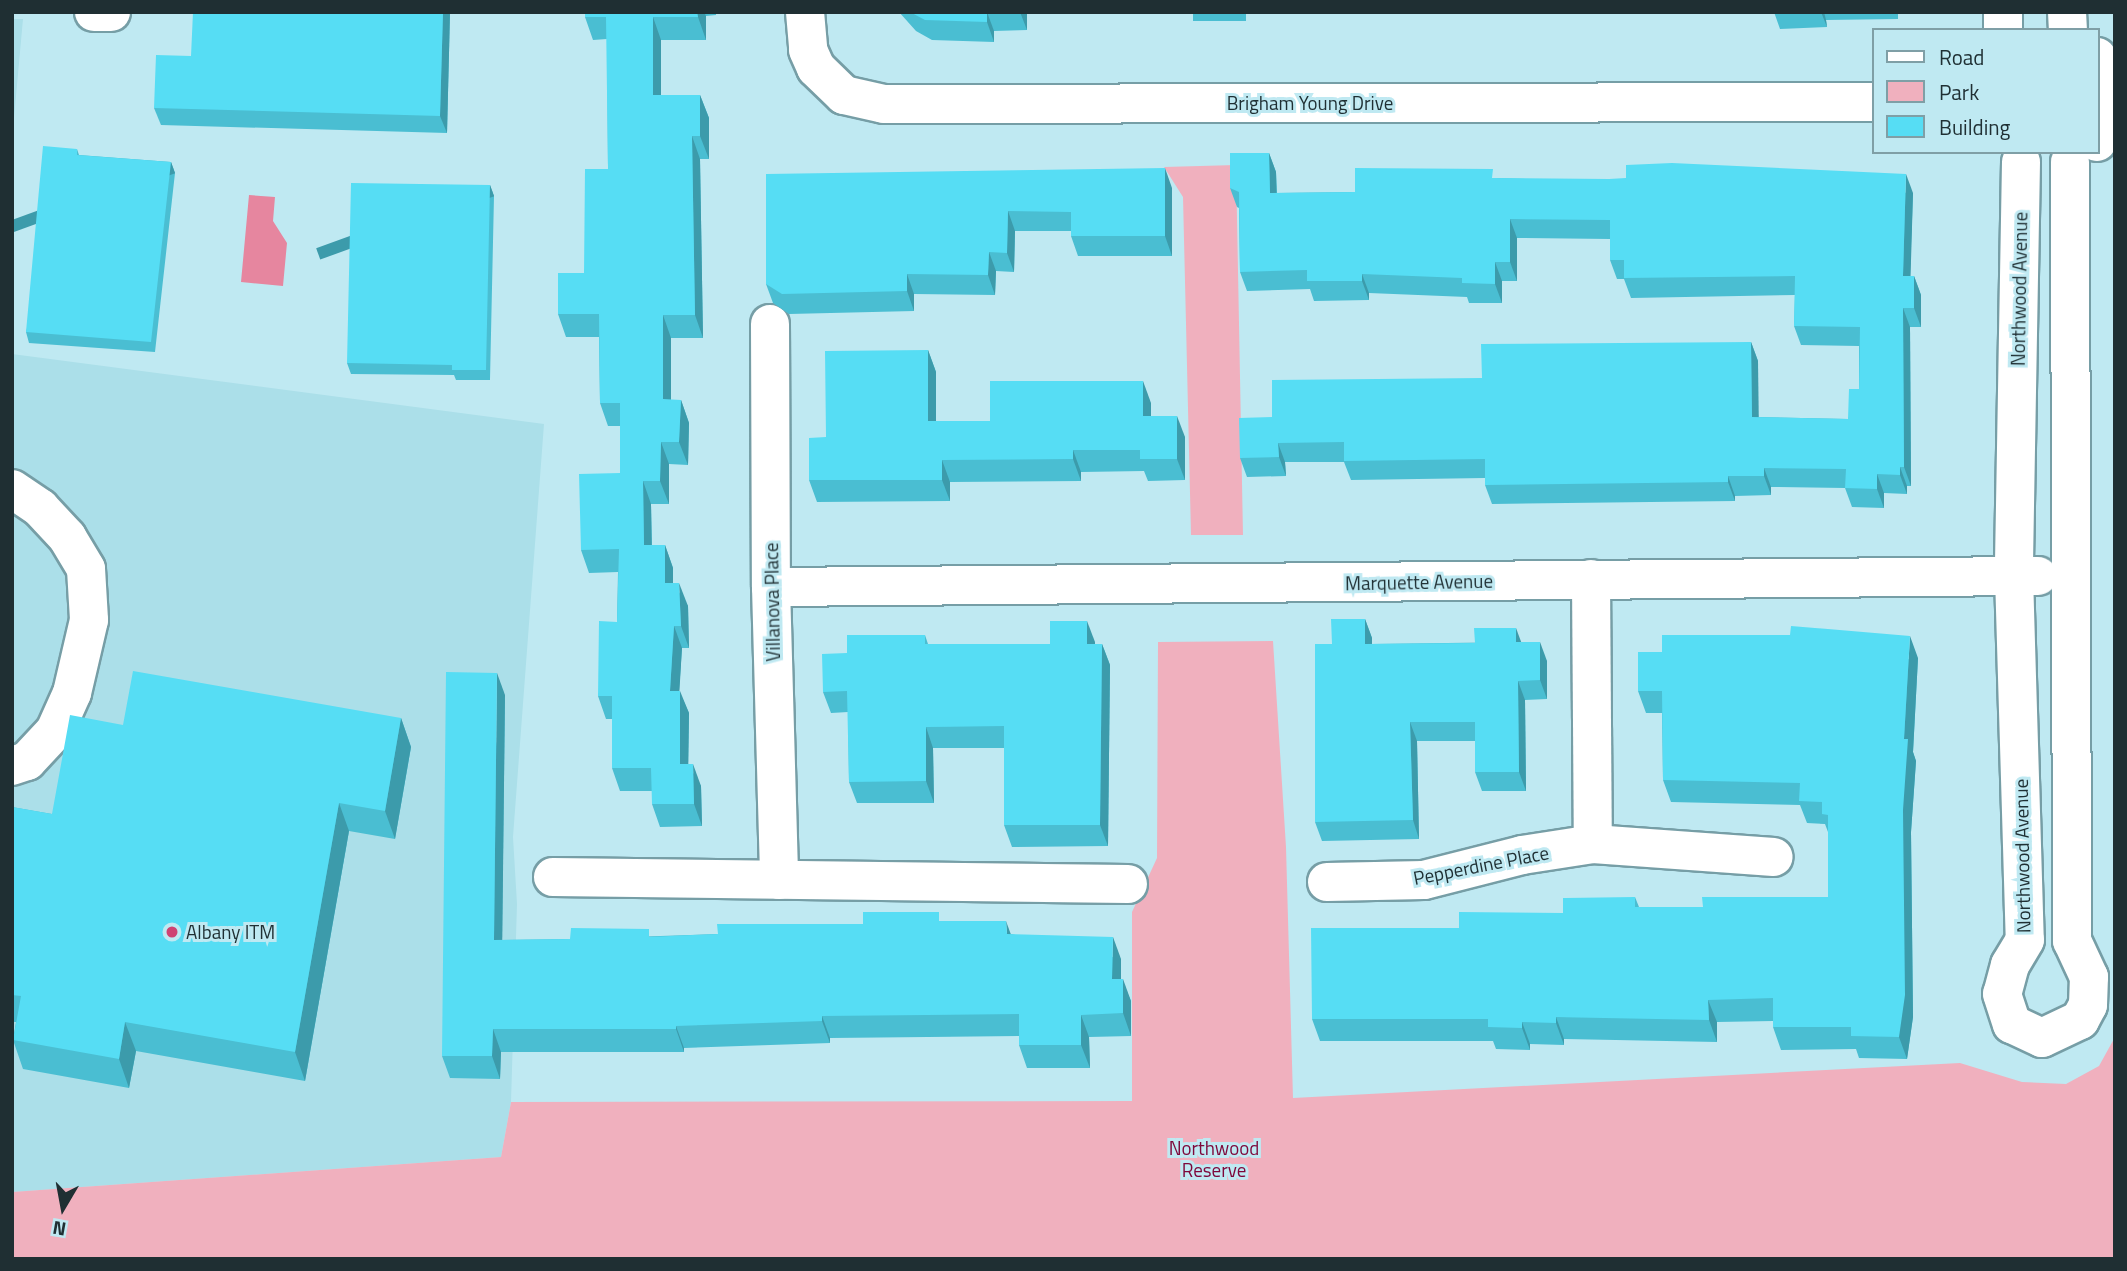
<!DOCTYPE html>
<html>
<head>
<meta charset="utf-8">
<style>
  body { margin:0 }
  #map { position:relative; width:2127px; height:1271px; overflow:hidden; background:#bfe9f2; font-family:"Titillium Web",sans-serif }
  div>[style] { position:absolute }
  [style*='--x'] { left:calc(var(--x)*1px); top:calc(var(--y)*1px); width:calc(var(--w)*1px); rotate:calc(var(--a)*1deg) }
  .built>* { inset:0; background:#abdfe9 }
  .green>* { inset:0; background:#f0b0be }
  .water>* { inset:0; background:#e6869f }
  .roads { filter:drop-shadow(2px 0 #769ea6) drop-shadow(-2px 0 #769ea6) drop-shadow(0 2px #769ea6) drop-shadow(0 -2px #769ea6) }
  .minor>* { height:38px; margin:-19px; padding:0 19px; transform-origin:19px; border-radius:19px; background:#fff }
  .wall>* { inset:0; background:#4abed2; transform-origin:0 0 }
  .shaded-wall>* { inset:0; background:#3c9bab; transform-origin:0 0 }
  .building>* { inset:0; background:#56ddf4 }
  .dots>* { width:19px; height:19px; translate:-50% -50%; box-sizing:border-box; border:4px solid #bfe9f2; border-radius:50% }
  span { translate:-50% -50%; white-space:nowrap; text-align:center; line-height:1.15; -webkit-text-stroke:6px #bfe9f2; paint-order:stroke }
  .street-label { font-size:19px; color:#1f2f33 }
  .poi-label { font-size:19px; color:#1f2f33 }
  .left { translate:0 -50%; text-align:left }
  .park-label { font-size:19px; color:#7e073a }
  .frame { position:absolute; inset:0; border:14px solid #1f2f33; pointer-events:none }
  .legend { position:absolute; left:1872px; top:28px; width:228px; height:126px; box-sizing:border-box; background:#bfe9f2; border:2px solid #7f9fa6; margin:0; padding:9px 12px; list-style:none; font-size:21px; color:#1f2f33 }
  .legend li { display:flex; align-items:center; gap:14px; height:35px }
  .legend b { width:35px; border:2px solid #7f9fa6 }
  .north { position:absolute; left:28px; top:1173px; width:70px; height:70px; -webkit-text-stroke:5px #bfe9f2; paint-order:stroke; rotate:190deg; font-size:19px; font-weight:700; line-height:28px; text-align:center; color:#1f2f33 }
  .north::after { content:''; display:block; margin:auto; width:24px; height:32px; background:#1f2f33; clip-path:polygon(50% 0,100% 100%,50% 72%,0 100%) }
</style>
</head>
<body>
<div id="map">
  <div class="built">
    <div style="clip-path:polygon(12px 19px,23px 19px,12px 140px)"></div>
    <div style="clip-path:polygon(12px 354px,544px 424px,513px 837px,517px 904px,511px 1102px,501px 1157px,12px 1192px)"></div>
  </div>
  <div class="green">
    <div style="clip-path:polygon(1236px 165px,1243px 535px,1191px 535px,1183px 197px,1164px 167px)"></div>
    <div style="clip-path:polygon(1273px 641px,1286px 847px,1293px 1098px,1960px 1063px,2022px 1082px,2066px 1084px,2099px 1066px,2115px 1037px,2115px 1259px,12px 1259px,12px 1192px,501px 1157px,511px 1102px,1132px 1101px,1132px 912px,1157px 858px,1158px 642px)"></div>
  </div>
  <div class="water">
    <div style="clip-path:polygon(249px 195px,275px 197px,273px 221px,287px 243px,283px 286px,241px 282px)"></div>
  </div>
  <div class="roads">
    <div class="minor">
      <div style="--x:94;--y:12;--w:17;--a:0"></div>
      <div style="--x:805;--y:12;--w:38;--a:85"></div>
      <div style="--x:808;--y:50;--w:20;--a:66"></div>
      <div style="--x:816;--y:68;--w:39;--a:44"></div>
      <div style="--x:844;--y:95;--w:41;--a:12.7"></div>
      <div style="--x:884;--y:104;--w:989;--a:-0.12"></div>
      <div style="--x:2067;--y:12;--w:18;--a:87"></div>
      <div style="--x:2003;--y:30;--w:18;--a:-90"></div>
      <div style="--x:2097;--y:57;--w:40;--a:66.6"></div>
      <div style="--x:2113;--y:94;--w:22;--a:93"></div>
      <div style="--x:2112;--y:116;--w:30;--a:120"></div>
      <div style="--x:2021;--y:162;--w:414;--a:91"></div>
      <div style="--x:2014;--y:576;--w:364;--a:88.3"></div>
      <div style="--x:2025;--y:940;--w:29;--a:121"></div>
      <div style="--x:2010;--y:965;--w:30;--a:105"></div>
      <div style="--x:2002;--y:994;--w:32;--a:72"></div>
      <div style="--x:2012;--y:1024;--w:33;--a:25"></div>
      <div style="--x:2042;--y:1038;--w:42;--a:-25.3"></div>
      <div style="--x:2080;--y:1020;--w:17;--a:-62"></div>
      <div style="--x:2088;--y:1005;--w:28;--a:-88"></div>
      <div style="--x:2089;--y:977;--w:40;--a:-115"></div>
      <div style="--x:2072;--y:941;--w:779;--a:-90.15"></div>
      <div style="--x:770;--y:324;--w:263;--a:89.8"></div>
      <div style="--x:771;--y:587;--w:293;--a:88.4"></div>
      <div style="--x:12;--y:489;--w:34;--a:34"></div>
      <div style="--x:40;--y:508;--w:40;--a:47"></div>
      <div style="--x:67;--y:537;--w:37;--a:59"></div>
      <div style="--x:86;--y:569;--w:51;--a:86.6"></div>
      <div style="--x:89;--y:620;--w:75;--a:103.1"></div>
      <div style="--x:72;--y:693;--w:42;--a:114.1"></div>
      <div style="--x:55;--y:731;--w:41;--a:133"></div>
      <div style="--x:27;--y:761;--w:16;--a:162"></div>
      <div style="--x:1591;--y:579;--w:265;--a:89.6"></div>
      <div style="--x:771;--y:587;--w:1267;--a:-0.5"></div>
      <div style="--x:553;--y:877;--w:575;--a:0.7"></div>
      <div style="--x:1327;--y:882;--w:97;--a:-1.2"></div>
      <div style="--x:1424;--y:880;--w:101;--a:-14.3"></div>
      <div style="--x:1522;--y:855;--w:72;--a:-8.8"></div>
      <div style="--x:1593;--y:844;--w:181;--a:4.1"></div>
    </div>
  </div>
  <div class="wall">
    <div style="clip-path:polygon(450px 12px,447px 133px,161px 125px,154px 108px,191px 56px)"></div>
    <div style="clip-path:polygon(585px 12px,716px 12px,716px 15px,706px 16px,706px 40px,661px 40px,661px 95px,700px 95px,709px 118px,709px 159px,700px 159px,703px 338px,671px 338px,671px 400px,681px 400px,689px 423px,688px 465px,669px 464px,669px 504px,651px 504px,652px 545px,665px 545px,673px 568px,673px 583px,688px 606px,689px 648px,682px 648px,679px 691px,689px 713px,688px 764px,701px 786px,702px 826px,660px 827px,652px 804px,652px 791px,620px 791px,612px 768px,612px 719px,606px 719px,598px 696px,617px 622px,618px 572px,589px 573px,581px 550px,620px 473px,620px 426px,608px 426px,600px 403px,599px 337px,566px 337px,558px 314px,584px 273px,608px 169px,607px 39px,593px 40px,585px 17px)"></div>
    <div style="clip-path:polygon(899px 12px,1027px 12px,1027px 30px,994px 31px,994px 42px,932px 40px,916px 31px)"></div>
    <div style="left:1193px;top:12px;width:53px;height:9px"></div>
    <div style="clip-path:polygon(1774px 12px,1898px 12px,1898px 19px,1826px 20px,1827px 27px,1780px 29px)"></div>
    <div style="clip-path:polygon(77px 149px,79px 155px,171px 162px,175px 173px,155px 352px,29px 343px,26px 332px)"></div>
    <div style="clip-path:polygon(1269px 153px,1276px 172px,1277px 193px,1355px 192px,1496px 178px,1913px 193px,1910px 276px,1914px 276px,1921px 295px,1921px 327px,1910px 327px,1911px 486px,1907px 486px,1907px 494px,1884px 493px,1884px 508px,1852px 507px,1845px 488px,1771px 487px,1771px 495px,1735px 496px,1735px 501px,1492px 504px,1485px 485px,1485px 478px,1351px 480px,1344px 462px,1285px 462px,1286px 476px,1247px 477px,1240px 458px,1272px 417px,1482px 378px,1751px 342px,1758px 361px,1758px 417px,1848px 419px,1859px 389px,1859px 346px,1801px 345px,1794px 326px,1795px 295px,1631px 298px,1624px 279px,1617px 279px,1610px 260px,1610px 239px,1517px 238px,1517px 281px,1502px 281px,1502px 303px,1469px 303px,1467px 297px,1369px 293px,1369px 300px,1314px 301px,1310px 289px,1247px 291px,1240px 272px,1239px 208px,1237px 207px,1230px 188px)"></div>
    <div style="clip-path:polygon(766px 174px,1172px 188px,1172px 256px,1078px 256px,1071px 236px,1071px 231px,1015px 231px,1014px 272px,996px 271px,995px 295px,914px 294px,914px 311px,789px 314px,773px 303px,766px 284px)"></div>
    <div style="clip-path:polygon(490px 185px,494px 196px,490px 380px,456px 380px,454px 375px,351px 374px,347px 363px)"></div>
    <div style="clip-path:polygon(928px 350px,936px 372px,936px 421px,990px 421px,1151px 403px,1151px 416px,1185px 437px,1185px 480px,1148px 481px,1144px 471px,1081px 472px,1081px 481px,950px 482px,950px 501px,817px 502px,809px 480px,826px 437px)"></div>
    <div style="clip-path:polygon(1365px 619px,1372px 638px,1372px 644px,1521px 642px,1547px 661px,1547px 699px,1525px 700px,1526px 791px,1482px 791px,1475px 772px,1475px 741px,1417px 741px,1419px 839px,1322px 841px,1315px 822px,1332px 644px)"></div>
    <div style="clip-path:polygon(925px 635px,928px 644px,1050px 644px,1095px 642px,1095px 644px,1102px 644px,1110px 665px,1108px 846px,1012px 847px,1004px 825px,1004px 748px,933px 748px,934px 803px,857px 803px,849px 782px,848px 712px,831px 713px,823px 692px,847px 653px)"></div>
    <div style="clip-path:polygon(1918px 658px,1913px 752px,1916px 761px,1911px 832px,1913px 1017px,1907px 1059px,1859px 1058px,1856px 1049px,1781px 1050px,1773px 1027px,1773px 1021px,1717px 1022px,1717px 1042px,1564px 1039px,1564px 1045px,1530px 1044px,1530px 1050px,1496px 1049px,1493px 1041px,1320px 1041px,1312px 1019px,1459px 928px,1563px 913px,1635px 897px,1639px 907px,1703px 907px,1828px 897px,1828px 832px,1825px 824px,1807px 823px,1800px 805px,1671px 802px,1663px 780px,1662px 713px,1646px 713px,1638px 691px)"></div>
    <div style="clip-path:polygon(505px 695px,502px 940px,570px 939px,718px 934px,863px 924px,943px 921px,1011px 934px,1121px 959px,1121px 979px,1131px 1001px,1131px 1036px,1089px 1037px,1090px 1068px,1027px 1068px,1019px 1045px,1019px 1036px,830px 1038px,830px 1043px,684px 1048px,684px 1052px,501px 1052px,500px 1079px,450px 1078px,442px 1056px)"></div>
    <div style="clip-path:polygon(401px 718px,411px 747px,395px 839px,349px 831px,305px 1081px,136px 1051px,129px 1088px,23px 1069px,13px 1040px,16px 1022px,12px 1022px,12px 807px,52px 814px,123px 725px)"></div>
  </div>
  <div class="shaded-wall">
    <div style="clip-path:polygon(443px 12px,450px 12px,447px 133px,440px 116px)"></div>
    <div style="clip-path:polygon(697px 12px,704px 12px,706px 16px,706px 40px,698px 17px)"></div>
    <div style="clip-path:polygon(987px 12px,994px 31px,994px 42px,987px 22px)"></div>
    <div style="clip-path:polygon(1020px 12px,1027px 12px,1027px 30px)"></div>
    <div style="clip-path:polygon(1821px 12px,1824px 12px,1826px 20px,1827px 27px)"></div>
    <div style="clip-path:polygon(653px 17px,661px 40px,661px 118px,653px 95px)"></div>
    <div style="clip-path:polygon(700px 95px,709px 118px,709px 159px,700px 136px)"></div>
    <div style="clip-path:polygon(692px 136px,700px 159px,703px 338px,695px 315px)"></div>
    <div style="clip-path:polygon(1269px 153px,1276px 172px,1277px 212px,1270px 193px)"></div>
    <div style="left:171px;top:162px;width:12px;height:181px;rotate:70deg"></div>
    <div style="clip-path:polygon(1165px 168px,1172px 188px,1172px 256px,1165px 236px)"></div>
    <div style="clip-path:polygon(1906px 174px,1913px 193px,1910px 295px,1903px 276px)"></div>
    <div style="left:490px;top:185px;width:12px;height:185px;rotate:70deg"></div>
    <div style="clip-path:polygon(1008px 211px,1015px 231px,1014px 272px,1007px 253px)"></div>
    <div style="clip-path:polygon(1510px 219px,1517px 238px,1517px 281px,1510px 262px)"></div>
    <div style="clip-path:polygon(989px 252px,996px 271px,995px 295px,988px 275px)"></div>
    <div style="clip-path:polygon(1495px 262px,1502px 281px,1502px 303px,1495px 284px)"></div>
    <div style="clip-path:polygon(907px 274px,914px 294px,914px 311px,907px 291px)"></div>
    <div style="clip-path:polygon(1362px 274px,1369px 293px,1369px 300px,1362px 281px)"></div>
    <div style="clip-path:polygon(1914px 276px,1921px 295px,1921px 327px,1914px 308px)"></div>
    <div style="clip-path:polygon(1903px 308px,1910px 327px,1911px 486px,1904px 467px)"></div>
    <div style="clip-path:polygon(663px 315px,671px 338px,671px 422px,663px 399px)"></div>
    <div style="clip-path:polygon(1751px 342px,1758px 361px,1759px 436px,1752px 417px)"></div>
    <div style="clip-path:polygon(928px 350px,936px 372px,936px 442px,928px 421px)"></div>
    <div style="clip-path:polygon(1143px 381px,1151px 403px,1151px 437px,1143px 416px)"></div>
    <div style="clip-path:polygon(681px 400px,689px 423px,688px 465px,679px 442px)"></div>
    <div style="clip-path:polygon(1177px 416px,1185px 437px,1185px 480px,1177px 459px)"></div>
    <div style="clip-path:polygon(661px 442px,669px 464px,669px 504px,660px 481px)"></div>
    <div style="clip-path:polygon(1278px 443px,1285px 462px,1286px 476px,1279px 457px)"></div>
    <div style="clip-path:polygon(1073px 450px,1081px 472px,1081px 481px,1073px 459px)"></div>
    <div style="clip-path:polygon(942px 460px,950px 482px,950px 501px,942px 480px)"></div>
    <div style="clip-path:polygon(1900px 467px,1907px 486px,1907px 494px,1900px 475px)"></div>
    <div style="clip-path:polygon(1764px 468px,1771px 487px,1771px 495px,1764px 476px)"></div>
    <div style="clip-path:polygon(1877px 474px,1884px 493px,1884px 508px,1877px 489px)"></div>
    <div style="clip-path:polygon(1728px 476px,1735px 496px,1735px 501px,1728px 482px)"></div>
    <div style="clip-path:polygon(643px 481px,651px 504px,652px 568px,644px 545px)"></div>
    <div style="clip-path:polygon(665px 545px,673px 568px,673px 606px,665px 583px)"></div>
    <div style="clip-path:polygon(679px 583px,688px 606px,689px 648px,681px 626px)"></div>
    <div style="clip-path:polygon(1365px 619px,1372px 638px,1372px 663px,1365px 644px)"></div>
    <div style="clip-path:polygon(1087px 621px,1095px 642px,1095px 666px,1087px 644px)"></div>
    <div style="clip-path:polygon(674px 626px,682px 648px,678px 714px,670px 691px)"></div>
    <div style="clip-path:polygon(1516px 628px,1523px 647px,1516px 642px)"></div>
    <div style="clip-path:polygon(1910px 636px,1918px 658px,1913px 752px,1916px 761px,1911px 832px,1913px 1017px,1907px 1059px,1899px 1037px,1904px 739px)"></div>
    <div style="clip-path:polygon(1540px 642px,1547px 661px,1547px 699px,1540px 680px)"></div>
    <div style="clip-path:polygon(1102px 644px,1110px 665px,1108px 846px,1100px 825px)"></div>
    <div style="clip-path:polygon(497px 673px,505px 695px,502px 962px,494px 940px)"></div>
    <div style="clip-path:polygon(1518px 681px,1525px 700px,1526px 791px,1519px 772px)"></div>
    <div style="clip-path:polygon(680px 691px,689px 713px,688px 787px,680px 764px)"></div>
    <div style="clip-path:polygon(401px 718px,411px 747px,395px 839px,385px 811px)"></div>
    <div style="clip-path:polygon(1410px 722px,1417px 741px,1419px 839px,1413px 820px)"></div>
    <div style="clip-path:polygon(926px 727px,933px 748px,934px 803px,926px 781px)"></div>
    <div style="clip-path:polygon(693px 764px,701px 786px,702px 826px,694px 804px)"></div>
    <div style="clip-path:polygon(339px 803px,349px 831px,305px 1081px,295px 1052px)"></div>
    <div style="clip-path:polygon(1006px 921px,1014px 943px,1007px 934px)"></div>
    <div style="clip-path:polygon(1113px 937px,1121px 959px,1121px 1002px,1112px 979px)"></div>
    <div style="clip-path:polygon(1123px 979px,1131px 1001px,1131px 1036px,1123px 1013px)"></div>
    <div style="clip-path:polygon(1708px 1000px,1717px 1022px,1717px 1042px,1709px 1020px)"></div>
    <div style="clip-path:polygon(1081px 1015px,1089px 1037px,1090px 1068px,1081px 1045px)"></div>
    <div style="clip-path:polygon(822px 1016px,830px 1038px,830px 1043px,822px 1021px)"></div>
    <div style="clip-path:polygon(1556px 1017px,1564px 1039px,1564px 1045px,1556px 1023px)"></div>
    <div style="clip-path:polygon(125px 1022px,136px 1051px,129px 1088px,119px 1059px)"></div>
    <div style="clip-path:polygon(1522px 1022px,1530px 1044px,1530px 1050px,1522px 1028px)"></div>
    <div style="clip-path:polygon(676px 1026px,684px 1048px,684px 1052px,676px 1029px)"></div>
    <div style="clip-path:polygon(493px 1029px,501px 1052px,500px 1079px,492px 1056px)"></div>
  </div>
  <div class="building">
    <div style="clip-path:polygon(193px 12px,443px 12px,440px 116px,154px 108px,156px 55px,191px 56px)"></div>
    <div style="clip-path:polygon(585px 12px,697px 12px,698px 17px,653px 17px,653px 95px,700px 95px,700px 136px,692px 136px,695px 315px,663px 315px,663px 399px,681px 400px,679px 442px,661px 442px,660px 481px,643px 481px,644px 545px,665px 545px,665px 583px,679px 583px,681px 626px,674px 626px,670px 691px,680px 691px,680px 764px,693px 764px,694px 804px,652px 804px,651px 768px,612px 768px,612px 696px,598px 696px,599px 621px,617px 622px,619px 549px,581px 550px,579px 474px,620px 473px,620px 403px,600px 403px,599px 314px,558px 314px,558px 273px,584px 273px,585px 169px,608px 169px,606px 17px,585px 17px)"></div>
    <div style="clip-path:polygon(910px 12px,987px 12px,987px 22px,925px 20px)"></div>
    <div style="clip-path:polygon(43px 146px,77px 149px,77px 155px,171px 162px,151px 342px,26px 332px)"></div>
    <div style="clip-path:polygon(1230px 153px,1269px 153px,1270px 193px,1355px 192px,1355px 168px,1493px 169px,1492px 178px,1609px 179px,1626px 178px,1626px 165px,1672px 163px,1906px 174px,1903px 276px,1914px 276px,1914px 308px,1903px 308px,1904px 467px,1900px 467px,1900px 475px,1877px 474px,1877px 489px,1845px 488px,1846px 469px,1764px 468px,1764px 476px,1728px 476px,1728px 482px,1485px 485px,1485px 459px,1344px 461px,1344px 442px,1278px 443px,1279px 457px,1240px 458px,1239px 418px,1272px 417px,1272px 380px,1482px 378px,1481px 344px,1751px 342px,1752px 417px,1848px 419px,1849px 389px,1859px 389px,1860px 327px,1794px 326px,1795px 276px,1624px 278px,1624px 260px,1610px 260px,1610px 220px,1510px 219px,1510px 262px,1495px 262px,1495px 284px,1462px 283px,1462px 278px,1362px 274px,1362px 281px,1307px 281px,1307px 270px,1240px 272px,1239px 192px,1230px 188px)"></div>
    <div style="clip-path:polygon(1165px 168px,1165px 236px,1071px 236px,1071px 212px,1008px 211px,1007px 253px,989px 252px,988px 275px,907px 274px,907px 291px,782px 294px,766px 284px,766px 174px)"></div>
    <div style="clip-path:polygon(351px 183px,490px 185px,486px 370px,452px 370px,452px 365px,347px 363px)"></div>
    <div style="clip-path:polygon(928px 350px,928px 421px,990px 421px,990px 381px,1143px 381px,1143px 416px,1177px 416px,1177px 459px,1140px 459px,1140px 450px,1073px 450px,1073px 459px,942px 460px,942px 480px,809px 480px,809px 438px,826px 437px,825px 351px)"></div>
    <div style="clip-path:polygon(1331px 619px,1365px 619px,1365px 644px,1475px 643px,1474px 628px,1516px 628px,1516px 642px,1540px 642px,1540px 680px,1518px 681px,1519px 772px,1475px 772px,1475px 722px,1410px 722px,1413px 820px,1315px 822px,1315px 644px,1332px 644px)"></div>
    <div style="clip-path:polygon(1050px 621px,1087px 621px,1087px 644px,1102px 644px,1100px 825px,1004px 825px,1004px 726px,926px 727px,926px 781px,849px 782px,847px 691px,823px 692px,822px 654px,847px 653px,847px 635px,925px 635px,925px 644px,1050px 644px)"></div>
    <div style="clip-path:polygon(1791px 626px,1910px 636px,1904px 739px,1908px 739px,1903px 810px,1905px 995px,1899px 1037px,1851px 1036px,1851px 1027px,1773px 1027px,1773px 998px,1708px 1000px,1709px 1020px,1556px 1017px,1556px 1023px,1522px 1022px,1522px 1028px,1488px 1027px,1488px 1019px,1312px 1019px,1311px 928px,1459px 928px,1459px 912px,1563px 913px,1563px 898px,1635px 897px,1635px 907px,1703px 907px,1702px 897px,1828px 897px,1828px 815px,1822px 814px,1822px 802px,1799px 801px,1800px 783px,1663px 780px,1662px 691px,1638px 691px,1638px 652px,1662px 652px,1662px 635px,1790px 635px)"></div>
    <div style="clip-path:polygon(133px 671px,401px 718px,385px 811px,339px 803px,295px 1052px,125px 1022px,119px 1059px,13px 1040px,21px 996px,12px 995px,12px 807px,52px 814px,70px 715px,123px 725px)"></div>
    <div style="clip-path:polygon(446px 672px,497px 673px,494px 940px,570px 939px,571px 928px,649px 929px,649px 937px,718px 934px,717px 924px,863px 924px,863px 912px,939px 912px,939px 921px,1006px 921px,1007px 934px,1113px 937px,1112px 979px,1123px 979px,1123px 1013px,1081px 1015px,1081px 1045px,1019px 1045px,1019px 1014px,822px 1016px,822px 1021px,676px 1026px,676px 1029px,493px 1029px,492px 1056px,442px 1056px)"></div>
  </div>
  <div class="dots">
    <div style="left:172px;top:932px;background:#cf4272"></div>
  </div>
  <div class="street-label">
    <span style="left:1310px;top:103px">Brigham Young Drive</span>
    <span style="left:2019px;top:289px;rotate:-89deg">Northwood Avenue</span>
    <span style="left:1419px;top:582px;rotate:-1deg">Marquette Avenue</span>
    <span style="left:772px;top:602px;rotate:-91deg">Villanova Place</span>
    <span style="left:2022px;top:856px;rotate:-91deg">Northwood Avenue</span>
    <span style="left:1481px;top:865px;rotate:-11deg">Pepperdine Place</span>
  </div>
  <div class="poi-label">
    <span class="left" style="left:186px;top:932px">Albany ITM</span>
  </div>
  <div class="park-label">
    <span style="left:1214px;top:1159px">Northwood<br>Reserve</span>
  </div>
  <div class="frame"></div>
  <ul class="legend">
  <li><b style="height:9px;background:#fff"></b>Road</li>
  <li><b style="height:19px;background:#f0b0be"></b>Park</li>
  <li><b style="height:19px;background:#56ddf4"></b>Building</li>
  </ul>
  <div class="north">N</div>
</div>
</body>
</html>
